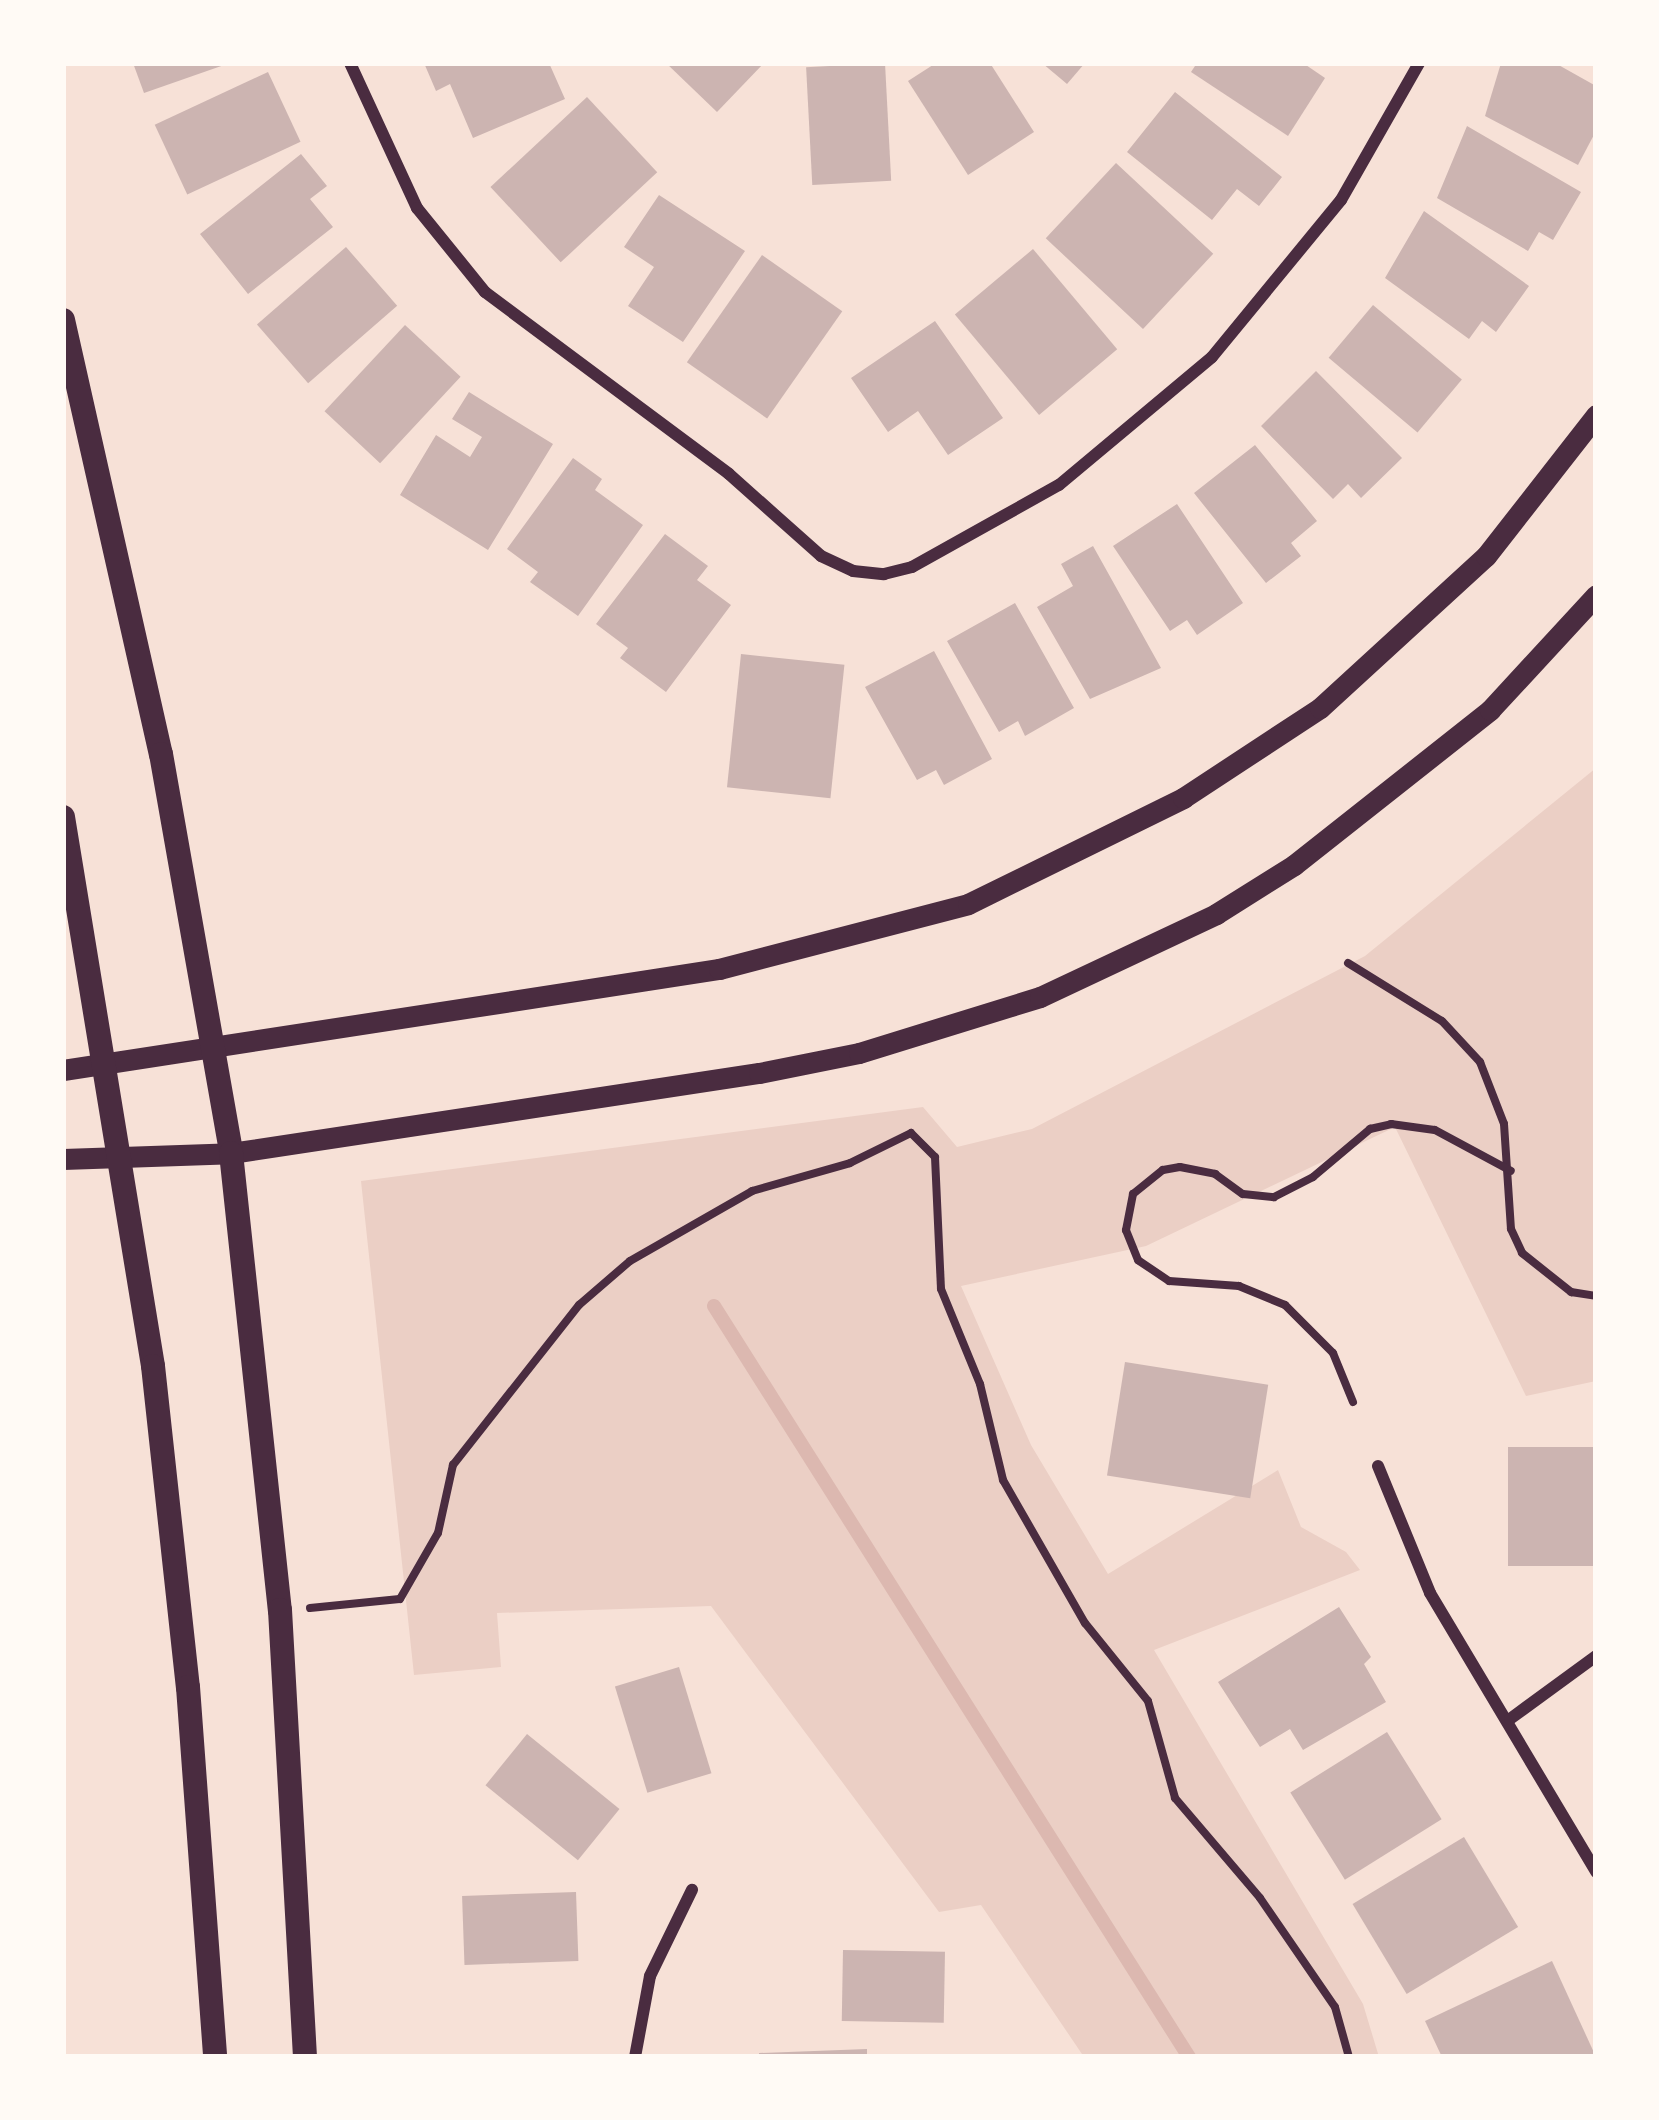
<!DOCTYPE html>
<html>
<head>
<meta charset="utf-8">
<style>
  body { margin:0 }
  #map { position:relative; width:1659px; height:2120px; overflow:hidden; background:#f7e1d7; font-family:Mulish,sans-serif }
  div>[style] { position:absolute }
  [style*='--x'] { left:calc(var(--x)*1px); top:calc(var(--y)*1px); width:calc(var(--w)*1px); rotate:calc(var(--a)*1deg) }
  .green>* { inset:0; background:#ebcfc5 }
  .stream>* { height:14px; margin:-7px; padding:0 7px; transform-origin:7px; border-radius:7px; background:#dcb8b0 }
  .building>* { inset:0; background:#ccb4b1; transform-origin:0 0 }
  .path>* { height:8px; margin:-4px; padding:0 4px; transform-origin:4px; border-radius:4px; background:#4a2c40 }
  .minor>* { height:12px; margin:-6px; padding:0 6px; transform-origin:6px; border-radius:6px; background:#4a2c40 }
  .tertiary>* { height:21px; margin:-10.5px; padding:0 10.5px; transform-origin:10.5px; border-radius:10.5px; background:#4a2c40 }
  .secondary>* { height:24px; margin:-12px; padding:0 12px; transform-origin:12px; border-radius:12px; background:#4a2c40 }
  span { translate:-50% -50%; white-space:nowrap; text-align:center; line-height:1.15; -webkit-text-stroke:10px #fffaf5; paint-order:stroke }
  .frame { position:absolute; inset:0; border:66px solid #fffaf5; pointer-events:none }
</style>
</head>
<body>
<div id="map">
  <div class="green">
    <div style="clip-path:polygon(1596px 768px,1596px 1381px,1526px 1396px,1395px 1127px,1146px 1246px,961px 1286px,1031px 1445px,1108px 1574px,1278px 1470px,1301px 1527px,1346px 1552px,1360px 1570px,1154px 1650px,1363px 2004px,1379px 2057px,1084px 2057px,981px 1905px,939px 1912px,711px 1606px,497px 1613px,501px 1667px,414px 1675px,361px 1181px,923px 1107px,957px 1147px,1032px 1129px,1365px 956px)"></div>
  </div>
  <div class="stream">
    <div style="--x:714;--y:1306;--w:889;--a:57.69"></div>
  </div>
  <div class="building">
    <div style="clip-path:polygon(133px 63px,227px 63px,227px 64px,144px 93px)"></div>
    <div style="clip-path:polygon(424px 63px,549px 63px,565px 99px,473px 138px,450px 84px,436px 91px)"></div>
    <div style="clip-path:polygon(666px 63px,764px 63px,717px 112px)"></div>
    <div style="left:885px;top:63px;width:118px;height:79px;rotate:87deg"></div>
    <div style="clip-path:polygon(936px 63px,990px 63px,1034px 132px,968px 175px,908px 81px)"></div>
    <div style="clip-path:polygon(1042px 63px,1085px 63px,1067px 84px)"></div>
    <div style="clip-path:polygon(1197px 63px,1303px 63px,1325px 78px,1288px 136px,1191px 72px)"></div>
    <div style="clip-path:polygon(1501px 63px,1555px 63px,1596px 86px,1596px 131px,1578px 165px,1485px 116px)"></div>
    <div style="left:268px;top:72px;width:77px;height:125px;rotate:65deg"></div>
    <div style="clip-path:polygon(1175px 92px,1282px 177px,1259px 206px,1237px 189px,1212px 220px,1127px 152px)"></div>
    <div style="left:587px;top:97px;width:103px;height:132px;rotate:47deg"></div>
    <div style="clip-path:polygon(1467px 126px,1581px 192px,1553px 240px,1539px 232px,1528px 251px,1437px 198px)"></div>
    <div style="clip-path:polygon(301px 154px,327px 186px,310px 199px,333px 227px,248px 294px,200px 234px)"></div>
    <div style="left:1116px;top:163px;width:133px;height:103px;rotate:43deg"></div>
    <div style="clip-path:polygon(659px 195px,745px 251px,683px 342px,628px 306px,654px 267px,624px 247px)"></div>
    <div style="clip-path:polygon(1424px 211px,1529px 286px,1496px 332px,1482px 321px,1469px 339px,1385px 278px)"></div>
    <div style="left:346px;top:247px;width:78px;height:118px;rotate:49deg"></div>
    <div style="left:1033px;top:249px;width:131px;height:102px;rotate:50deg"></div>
    <div style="left:762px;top:255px;width:98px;height:131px;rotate:35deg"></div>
    <div style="left:1373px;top:305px;width:116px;height:69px;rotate:40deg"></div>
    <div style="clip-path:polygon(935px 321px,1003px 418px,948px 455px,918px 411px,888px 432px,851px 378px)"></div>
    <div style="left:405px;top:325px;width:76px;height:118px;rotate:43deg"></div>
    <div style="clip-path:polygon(1316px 371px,1402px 458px,1361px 498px,1348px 484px,1333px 499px,1261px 426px)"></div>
    <div style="clip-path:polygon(469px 392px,553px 444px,488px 550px,400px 495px,436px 435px,470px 457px,482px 437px,452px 419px)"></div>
    <div style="clip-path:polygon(1255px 445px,1317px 521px,1291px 543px,1301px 556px,1266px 583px,1194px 493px)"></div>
    <div style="clip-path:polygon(573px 458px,602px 479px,595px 490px,643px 525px,578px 616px,530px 582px,538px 572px,507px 549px)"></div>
    <div style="clip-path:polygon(1177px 504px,1243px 603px,1197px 635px,1187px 620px,1170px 631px,1113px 546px)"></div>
    <div style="clip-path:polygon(665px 534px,708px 566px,697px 580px,731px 605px,666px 692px,620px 658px,628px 648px,596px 624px)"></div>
    <div style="clip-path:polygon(1093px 546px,1161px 668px,1090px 699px,1037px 607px,1073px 586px,1061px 564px)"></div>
    <div style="clip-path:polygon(1015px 603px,1074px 708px,1025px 736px,1018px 721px,999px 732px,947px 641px)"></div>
    <div style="clip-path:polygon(934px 651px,992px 759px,944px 785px,936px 770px,917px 780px,865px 687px)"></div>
    <div style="left:741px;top:654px;width:104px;height:134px;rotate:6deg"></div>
    <div style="left:1125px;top:1362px;width:145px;height:115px;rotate:9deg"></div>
    <div style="left:1596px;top:1447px;width:119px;height:88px;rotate:90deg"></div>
    <div style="clip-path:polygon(1339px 1607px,1371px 1657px,1364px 1664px,1386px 1702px,1303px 1750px,1290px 1729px,1260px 1747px,1218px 1682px)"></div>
    <div style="left:679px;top:1667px;width:111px;height:67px;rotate:73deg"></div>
    <div style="left:1387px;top:1732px;width:103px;height:114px;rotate:58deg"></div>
    <div style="left:527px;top:1734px;width:119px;height:66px;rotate:39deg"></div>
    <div style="left:1464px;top:1837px;width:105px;height:130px;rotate:59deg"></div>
    <div style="left:576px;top:1892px;width:69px;height:114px;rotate:88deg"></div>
    <div style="left:843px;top:1950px;width:102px;height:71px;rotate:1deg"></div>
    <div style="clip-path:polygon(1552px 1961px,1596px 2057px,1442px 2057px,1425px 2021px)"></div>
    <div style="clip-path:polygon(867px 2049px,867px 2057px,759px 2057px,759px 2053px)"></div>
  </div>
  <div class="path">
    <div style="--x:1348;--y:963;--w:110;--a:31.7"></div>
    <div style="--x:1442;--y:1021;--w:56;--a:47.2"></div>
    <div style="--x:1480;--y:1062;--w:66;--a:68.8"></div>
    <div style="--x:1504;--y:1124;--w:105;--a:86.2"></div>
    <div style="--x:1511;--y:1229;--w:26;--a:65"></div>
    <div style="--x:1522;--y:1253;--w:63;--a:38.5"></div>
    <div style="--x:1571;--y:1292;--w:25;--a:9"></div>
    <div style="--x:1353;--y:1402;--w:53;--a:-112.2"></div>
    <div style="--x:1333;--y:1353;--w:68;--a:-135"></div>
    <div style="--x:1285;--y:1305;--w:50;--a:-157.6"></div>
    <div style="--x:1239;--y:1286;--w:70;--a:-175.9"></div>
    <div style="--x:1169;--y:1281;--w:37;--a:-146"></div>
    <div style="--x:1138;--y:1260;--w:32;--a:-112"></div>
    <div style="--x:1126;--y:1230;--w:37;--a:-79"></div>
    <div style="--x:1133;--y:1194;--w:38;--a:-39"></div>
    <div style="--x:1163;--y:1170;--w:17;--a:-10"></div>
    <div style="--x:1180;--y:1167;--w:36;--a:11"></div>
    <div style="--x:1215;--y:1174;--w:34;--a:36"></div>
    <div style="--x:1243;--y:1194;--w:31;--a:6"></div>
    <div style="--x:1274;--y:1197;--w:44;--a:-27.1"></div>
    <div style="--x:1313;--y:1177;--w:75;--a:-40.1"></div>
    <div style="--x:1370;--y:1129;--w:22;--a:-13"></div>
    <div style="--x:1391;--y:1124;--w:44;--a:7.8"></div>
    <div style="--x:1435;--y:1130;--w:86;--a:28.3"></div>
    <div style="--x:310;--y:1608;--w:90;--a:-5.7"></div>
    <div style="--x:400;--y:1599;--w:76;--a:-60.1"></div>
    <div style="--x:438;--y:1533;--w:70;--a:-77.6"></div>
    <div style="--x:453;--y:1465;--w:204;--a:-51.8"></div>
    <div style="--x:579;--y:1305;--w:67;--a:-40.8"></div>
    <div style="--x:630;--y:1261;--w:141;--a:-29.8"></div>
    <div style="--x:752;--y:1191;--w:102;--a:-15.9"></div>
    <div style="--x:850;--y:1163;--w:68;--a:-26.2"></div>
    <div style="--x:911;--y:1133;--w:34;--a:45"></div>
    <div style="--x:935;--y:1157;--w:132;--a:87.4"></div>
    <div style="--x:941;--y:1289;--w:103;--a:67.7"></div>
    <div style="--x:980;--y:1384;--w:99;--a:76.5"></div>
    <div style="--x:1003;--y:1480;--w:165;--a:60.2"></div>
    <div style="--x:1085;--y:1623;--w:100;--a:51.1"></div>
    <div style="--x:1148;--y:1701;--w:101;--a:74.4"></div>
    <div style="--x:1175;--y:1798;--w:131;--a:49.6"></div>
    <div style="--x:1260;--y:1898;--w:132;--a:55.5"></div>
    <div style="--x:1335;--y:2007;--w:52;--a:74.4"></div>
  </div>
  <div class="minor">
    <div style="--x:350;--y:63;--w:160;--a:65.2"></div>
    <div style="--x:417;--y:208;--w:108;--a:51"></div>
    <div style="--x:485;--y:292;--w:304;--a:36.7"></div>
    <div style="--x:729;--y:474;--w:123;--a:41.7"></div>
    <div style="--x:821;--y:556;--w:35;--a:25"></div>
    <div style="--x:853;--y:571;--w:31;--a:6"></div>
    <div style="--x:884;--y:574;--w:29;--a:-14"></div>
    <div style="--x:912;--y:567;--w:168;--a:-29.2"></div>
    <div style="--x:1059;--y:485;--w:199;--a:-39.9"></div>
    <div style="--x:1212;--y:357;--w:203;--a:-50.6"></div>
    <div style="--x:1341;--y:200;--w:158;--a:-60.3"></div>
    <div style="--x:1378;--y:1466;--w:137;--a:67.7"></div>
    <div style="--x:1430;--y:1593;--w:325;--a:59.2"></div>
    <div style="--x:1510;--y:1719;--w:107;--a:-36.2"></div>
    <div style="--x:635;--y:2057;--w:82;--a:-79.5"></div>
    <div style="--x:650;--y:1976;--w:96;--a:-64"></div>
  </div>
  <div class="tertiary">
    <div style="--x:63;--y:1070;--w:664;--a:-8.75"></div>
    <div style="--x:719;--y:969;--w:257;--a:-14.6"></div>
    <div style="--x:968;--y:904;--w:240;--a:-26.2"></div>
    <div style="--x:1183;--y:798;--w:164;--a:-33.3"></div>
    <div style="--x:1320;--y:708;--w:225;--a:-42.5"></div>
    <div style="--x:1486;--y:556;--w:179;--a:-52"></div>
    <div style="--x:63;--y:1159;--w:168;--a:-2"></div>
    <div style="--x:231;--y:1153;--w:534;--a:-8.62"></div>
    <div style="--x:759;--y:1073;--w:102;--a:-11.3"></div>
    <div style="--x:859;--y:1053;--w:189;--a:-17.2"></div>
    <div style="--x:1040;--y:997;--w:195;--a:-25.2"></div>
    <div style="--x:1216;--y:914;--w:92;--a:-32.1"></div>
    <div style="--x:1294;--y:865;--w:250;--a:-38.3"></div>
    <div style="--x:1490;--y:710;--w:156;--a:-47.3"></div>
  </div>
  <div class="secondary">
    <div style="--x:63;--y:320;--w:445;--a:77.3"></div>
    <div style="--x:161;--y:754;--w:405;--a:80"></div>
    <div style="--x:231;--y:1153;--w:460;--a:83.9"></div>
    <div style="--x:280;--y:1610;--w:448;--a:86.8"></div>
    <div style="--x:63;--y:817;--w:556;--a:80.69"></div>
    <div style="--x:153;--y:1366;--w:323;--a:83.8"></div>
    <div style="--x:188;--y:1687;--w:371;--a:85.8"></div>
  </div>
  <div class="frame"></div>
</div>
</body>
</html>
